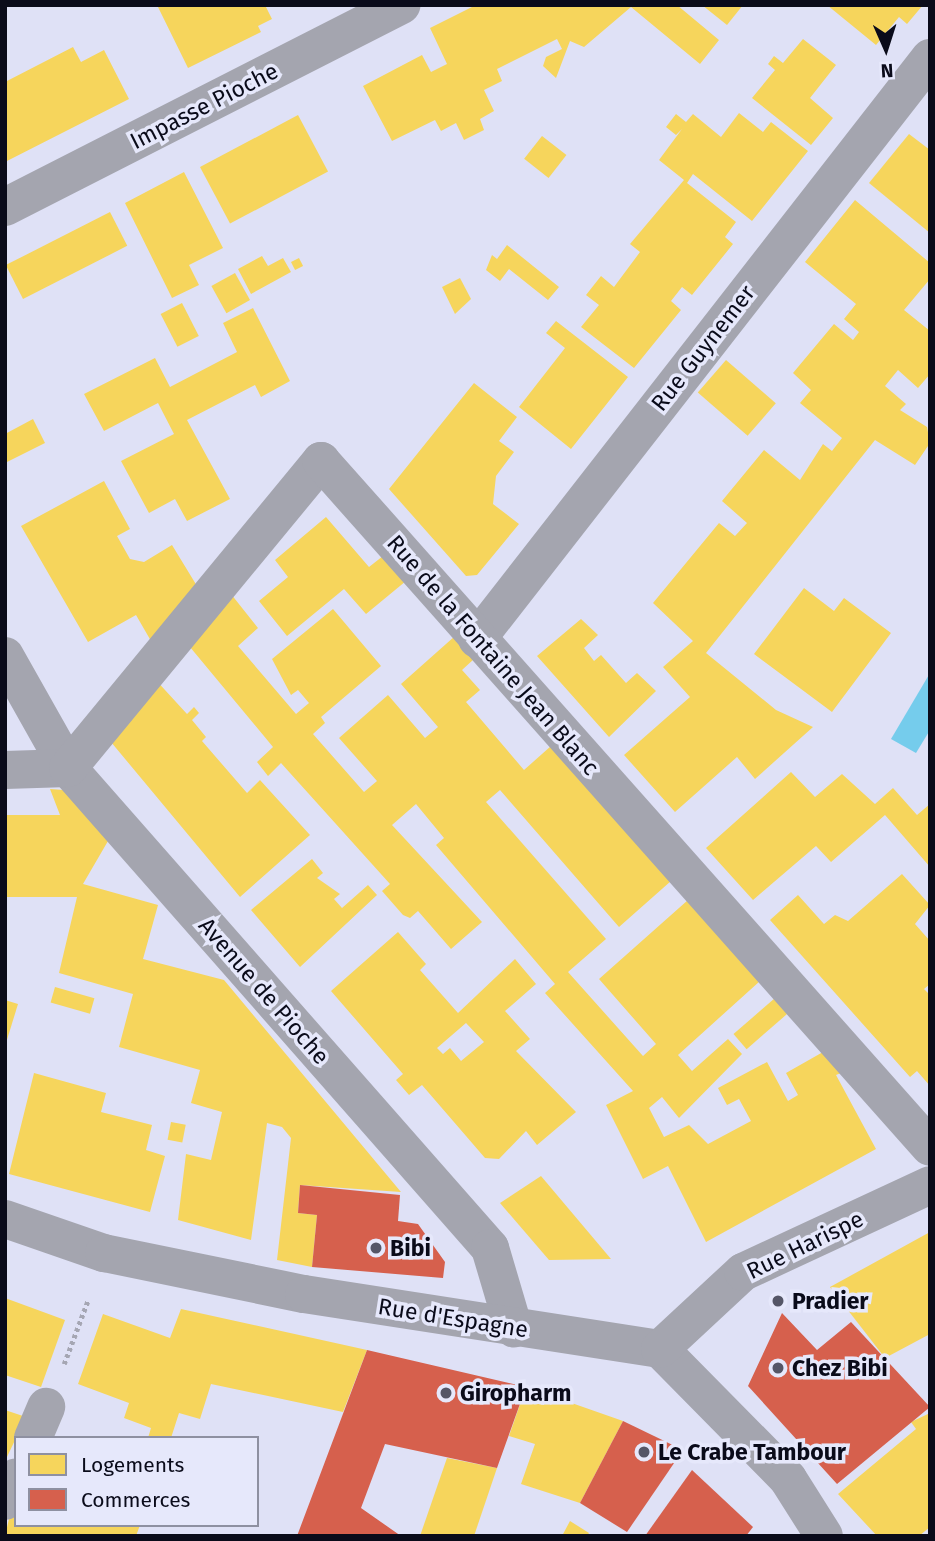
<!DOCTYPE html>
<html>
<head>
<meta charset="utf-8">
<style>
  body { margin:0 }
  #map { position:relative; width:935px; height:1541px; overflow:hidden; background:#dfe1f6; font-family:"Fira Sans",sans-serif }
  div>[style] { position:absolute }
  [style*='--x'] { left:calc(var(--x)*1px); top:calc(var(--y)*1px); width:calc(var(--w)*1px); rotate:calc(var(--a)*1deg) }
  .water>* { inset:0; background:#75ccec }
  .homes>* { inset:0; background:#f6d55c; transform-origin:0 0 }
  .shops>* { inset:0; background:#d6604d }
  .path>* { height:4.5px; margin-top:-2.25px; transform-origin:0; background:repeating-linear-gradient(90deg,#a5a6b3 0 3.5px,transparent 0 7px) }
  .minor>* { height:38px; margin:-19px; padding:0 19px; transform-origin:19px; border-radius:19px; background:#a4a5af }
  .dots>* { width:19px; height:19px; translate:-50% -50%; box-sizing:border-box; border:4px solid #e6e8fb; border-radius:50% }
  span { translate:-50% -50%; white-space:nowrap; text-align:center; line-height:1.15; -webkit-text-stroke:7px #e6e8fb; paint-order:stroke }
  .street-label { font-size:23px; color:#0a0b1a }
  .poi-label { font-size:23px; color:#0a0b1a; font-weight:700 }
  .left { translate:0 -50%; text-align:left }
  .frame { position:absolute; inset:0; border:7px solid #0a0b1a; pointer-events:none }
  .legend { position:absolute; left:14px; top:1436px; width:245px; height:91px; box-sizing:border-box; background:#e6e8fb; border:2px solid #8e90a1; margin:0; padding:9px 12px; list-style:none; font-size:21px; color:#0a0b1a }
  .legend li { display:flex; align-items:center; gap:14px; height:35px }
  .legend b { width:35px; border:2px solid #8e90a1 }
  .north { position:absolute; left:851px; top:14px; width:70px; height:70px; -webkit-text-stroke:5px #e6e8fb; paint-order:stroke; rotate:177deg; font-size:19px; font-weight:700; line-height:28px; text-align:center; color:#0a0b1a }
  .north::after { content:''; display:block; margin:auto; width:24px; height:32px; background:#0a0b1a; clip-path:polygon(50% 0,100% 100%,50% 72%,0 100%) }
</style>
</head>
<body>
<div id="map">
  <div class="water">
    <div style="clip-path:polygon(930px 673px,930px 730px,916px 753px,891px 739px)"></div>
  </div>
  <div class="homes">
    <div style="clip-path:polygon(157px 5px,265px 5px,272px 19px,258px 26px,261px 32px,188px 68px)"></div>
    <div style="clip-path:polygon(476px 5px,677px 5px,719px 40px,700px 64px,631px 7px,584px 47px,570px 41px,556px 78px,543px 66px,546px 57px,562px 49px,557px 39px,497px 69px,502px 81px,484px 90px,494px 111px,480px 119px,484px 130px,464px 140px,456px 123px,441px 131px,435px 120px,392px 141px,363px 86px,422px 55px,431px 72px,447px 64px,430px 28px)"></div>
    <div style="clip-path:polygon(702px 5px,743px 5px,727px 25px)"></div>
    <div style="clip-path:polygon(827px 5px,923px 5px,907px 24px,899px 17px,876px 45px)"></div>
    <div style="clip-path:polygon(803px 39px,836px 65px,810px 98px,833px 118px,811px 145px,752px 98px,775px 70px,768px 64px,774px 56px,783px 63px)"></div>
    <div style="clip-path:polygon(73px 47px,81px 62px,104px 50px,129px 99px,5px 162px,5px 82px)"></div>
    <div style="clip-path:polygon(739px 113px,763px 132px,771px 122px,808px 151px,752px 221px,693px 174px,687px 183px,736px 222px,725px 237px,733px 244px,692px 295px,682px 287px,671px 301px,681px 310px,634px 368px,581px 327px,599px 305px,586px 295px,601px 276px,614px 287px,640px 252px,630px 244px,684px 180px,659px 160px,682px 129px,676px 135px,666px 127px,676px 114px,686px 122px,693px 114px,721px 137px)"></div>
    <div style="left:298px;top:115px;width:64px;height:111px;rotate:62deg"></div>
    <div style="clip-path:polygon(909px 134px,930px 150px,930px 233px,869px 183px)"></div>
    <div style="left:542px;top:136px;width:31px;height:29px;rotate:38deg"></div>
    <div style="clip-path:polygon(184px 172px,223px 248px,189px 265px,199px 285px,172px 298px,125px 203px)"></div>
    <div style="clip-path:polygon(855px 200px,930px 263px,930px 279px,904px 310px,930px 331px,930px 374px,918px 388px,898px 370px,885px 386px,906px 404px,900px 410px,927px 427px,930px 443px,915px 465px,875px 440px,706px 653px,776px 710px,813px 727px,755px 779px,737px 757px,675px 812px,624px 755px,690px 697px,663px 667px,693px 641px,653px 603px,719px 523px,735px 536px,747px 523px,722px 501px,764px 450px,800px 480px,823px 444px,832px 451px,842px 438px,800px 403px,811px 390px,793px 373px,834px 324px,853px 340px,859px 332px,844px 319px,856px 304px,805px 262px)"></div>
    <div style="left:110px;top:212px;width:38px;height:117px;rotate:63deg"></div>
    <div style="clip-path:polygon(507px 245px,559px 287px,548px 300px,509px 269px,500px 281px,486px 270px,492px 255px,497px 259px)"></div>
    <div style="clip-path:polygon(262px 256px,268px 266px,283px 258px,291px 272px,251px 294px,238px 269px)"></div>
    <div style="left:299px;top:258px;width:9px;height:9px;rotate:63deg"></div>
    <div style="left:235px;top:273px;width:31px;height:27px;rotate:61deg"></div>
    <div style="clip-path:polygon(460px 278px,471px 299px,455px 314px,442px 287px)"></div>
    <div style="left:182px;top:303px;width:37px;height:24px;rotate:63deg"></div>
    <div style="clip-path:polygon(253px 308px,290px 381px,261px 397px,255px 385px,187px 420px,230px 499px,187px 521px,175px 499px,149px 513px,121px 461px,174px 434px,158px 403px,104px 431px,84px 394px,155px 358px,170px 387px,237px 352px,223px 323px)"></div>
    <div style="clip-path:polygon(556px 321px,628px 377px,571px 449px,519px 407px,565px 348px,546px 333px)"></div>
    <div style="left:726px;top:360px;width:66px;height:43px;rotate:41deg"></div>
    <div style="clip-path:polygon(474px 383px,517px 417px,499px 441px,514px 452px,496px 476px,493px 504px,519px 524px,477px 575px,466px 576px,389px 489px)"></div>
    <div style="clip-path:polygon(33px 419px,45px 443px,5px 463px,5px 434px)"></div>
    <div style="clip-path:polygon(104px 481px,130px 529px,117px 536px,130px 559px,144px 562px,172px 545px,197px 586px,151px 641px,136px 615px,88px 642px,21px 526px)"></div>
    <div style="clip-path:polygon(326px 517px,369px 567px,383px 556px,406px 581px,366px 614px,344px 589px,287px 636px,259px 601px,288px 577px,275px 560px)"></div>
    <div style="clip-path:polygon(804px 588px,834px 611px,844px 598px,891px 633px,832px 712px,754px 654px)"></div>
    <div style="clip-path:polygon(227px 589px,258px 628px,238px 646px,296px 714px,309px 703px,298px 690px,291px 695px,272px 659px,333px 609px,381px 666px,321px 717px,325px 723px,313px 734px,364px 792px,377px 781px,339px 738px,388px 695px,425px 738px,438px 727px,401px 684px,455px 636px,474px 659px,462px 670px,480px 690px,466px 702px,524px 770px,551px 746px,671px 881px,619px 927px,500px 790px,486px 802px,606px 939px,568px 972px,643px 1056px,656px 1044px,599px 979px,688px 900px,760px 981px,678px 1055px,692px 1071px,728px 1039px,742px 1054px,679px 1118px,662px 1097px,649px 1108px,664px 1137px,689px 1125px,708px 1144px,751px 1121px,739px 1099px,727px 1105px,718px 1088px,767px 1062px,788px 1101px,798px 1095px,786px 1073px,823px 1052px,841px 1073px,836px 1075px,876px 1149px,706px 1242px,668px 1166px,643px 1179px,606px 1105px,633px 1091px,545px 993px,555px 984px,436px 845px,444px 838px,416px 804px,392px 825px,482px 922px,451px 949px,418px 911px,410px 918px,403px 915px,382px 891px,390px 884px,281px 763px,268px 776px,257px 762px,273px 747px,185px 641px)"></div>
    <div style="clip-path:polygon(581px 619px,598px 635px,584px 648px,594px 661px,601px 655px,626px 683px,637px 673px,656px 691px,609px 737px,537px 656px)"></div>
    <div style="clip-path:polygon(154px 678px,187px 714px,194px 707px,199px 713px,192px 720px,206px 737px,202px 741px,247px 793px,260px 780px,310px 835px,240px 897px,106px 736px)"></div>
    <div style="clip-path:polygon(791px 772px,815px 797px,842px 774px,875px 804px,893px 788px,917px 815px,930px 804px,930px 867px,885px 815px,831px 862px,816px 846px,753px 900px,706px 848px)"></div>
    <div style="clip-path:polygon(50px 789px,64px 790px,108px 841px,83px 884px,158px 905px,143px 959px,224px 980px,401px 1192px,300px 1185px,298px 1213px,317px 1215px,312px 1267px,277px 1260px,291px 1138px,282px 1127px,267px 1123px,251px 1240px,178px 1220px,186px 1154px,211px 1160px,222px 1112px,191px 1103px,200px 1070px,119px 1047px,133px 994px,59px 973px,77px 897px,5px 897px,5px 815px,60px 815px)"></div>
    <div style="clip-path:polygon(312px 859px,323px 873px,317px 878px,340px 894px,334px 899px,342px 908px,368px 885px,377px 895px,300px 967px,251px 910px)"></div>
    <div style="clip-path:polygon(902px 874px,930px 905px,915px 924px,930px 941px,930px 984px,924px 989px,930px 995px,930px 1086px,917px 1071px,910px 1077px,770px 920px,798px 895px,824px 924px,835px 915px,848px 921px)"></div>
    <div style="clip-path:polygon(evenodd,398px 932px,426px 964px,420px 970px,458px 1013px,515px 959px,536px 984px,505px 1011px,530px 1039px,516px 1051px,576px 1112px,537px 1145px,526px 1131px,499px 1159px,485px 1158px,422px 1085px,409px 1095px,396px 1080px,403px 1074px,331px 991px,398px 932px,466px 1023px,484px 1042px,461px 1061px,450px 1048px,443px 1054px,437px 1048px,466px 1023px)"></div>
    <div style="left:55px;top:987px;width:41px;height:16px;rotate:16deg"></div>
    <div style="left:775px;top:998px;width:20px;height:55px;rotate:49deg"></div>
    <div style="clip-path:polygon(5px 1000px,18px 1004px,6px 1043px,5px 1043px)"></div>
    <div style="clip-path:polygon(34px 1073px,106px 1093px,101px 1112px,152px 1125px,146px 1150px,165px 1156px,150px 1212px,9px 1174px)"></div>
    <div style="left:171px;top:1122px;width:15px;height:18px;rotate:11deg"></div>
    <div style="clip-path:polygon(541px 1176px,611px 1259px,549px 1260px,500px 1203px)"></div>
    <div style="clip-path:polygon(930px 1232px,930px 1334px,885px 1358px,830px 1287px)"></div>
    <div style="clip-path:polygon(5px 1298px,65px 1320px,41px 1387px,5px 1375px)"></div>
    <div style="clip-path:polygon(181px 1309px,367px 1350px,343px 1412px,211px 1384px,200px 1419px,179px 1413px,171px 1438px,148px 1438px,151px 1428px,124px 1418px,129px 1403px,78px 1384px,103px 1314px,170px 1338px)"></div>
    <div style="clip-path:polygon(526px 1387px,623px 1421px,580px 1503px,521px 1484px,535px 1444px,509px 1436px)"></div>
    <div style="clip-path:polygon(5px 1410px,26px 1417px,6px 1459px)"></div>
    <div style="clip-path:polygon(930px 1413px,930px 1527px,919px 1536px,877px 1536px,838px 1494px,916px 1429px,911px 1422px)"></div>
    <div style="clip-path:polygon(447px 1458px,497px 1468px,474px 1536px,420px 1536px)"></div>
    <div style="clip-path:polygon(16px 1489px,16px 1525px,140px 1525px,136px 1536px,5px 1536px)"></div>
    <div style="clip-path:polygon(570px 1521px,589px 1533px,587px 1536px,562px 1536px)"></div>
  </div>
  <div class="shops">
    <div style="clip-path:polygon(300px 1185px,400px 1195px,398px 1221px,418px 1224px,445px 1262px,443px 1278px,312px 1267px,317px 1215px,298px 1213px)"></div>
    <div style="clip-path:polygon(782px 1313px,817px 1350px,851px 1322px,930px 1407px,837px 1484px,748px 1386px)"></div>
    <div style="clip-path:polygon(367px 1350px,526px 1387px,497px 1468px,385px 1444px,361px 1508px,401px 1536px,297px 1536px)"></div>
    <div style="clip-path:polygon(623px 1421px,683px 1450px,627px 1532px,580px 1503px)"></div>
    <div style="clip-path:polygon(692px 1470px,753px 1527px,746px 1536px,645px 1536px)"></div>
  </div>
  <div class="path">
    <div style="--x:64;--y:1364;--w:68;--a:-69.4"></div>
  </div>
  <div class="minor">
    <div style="--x:5;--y:207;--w:445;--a:-27"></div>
    <div style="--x:477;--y:639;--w:737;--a:-52.06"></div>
    <div style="--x:5;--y:656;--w:129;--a:60.6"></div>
    <div style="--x:68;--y:768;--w:639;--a:48.68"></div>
    <div style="--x:490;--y:1248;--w:84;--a:73.5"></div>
    <div style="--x:5;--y:770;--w:63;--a:-1.8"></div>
    <div style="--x:68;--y:768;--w:398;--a:-50.5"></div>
    <div style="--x:321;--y:461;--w:917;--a:48.4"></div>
    <div style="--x:5;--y:1219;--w:105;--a:19"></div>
    <div style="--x:104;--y:1253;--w:204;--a:11.6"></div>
    <div style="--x:304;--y:1294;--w:360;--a:8.8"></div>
    <div style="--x:660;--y:1349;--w:182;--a:45.4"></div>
    <div style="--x:788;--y:1479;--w:67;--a:57.7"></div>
    <div style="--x:660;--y:1349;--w:113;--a:-42.9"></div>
    <div style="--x:743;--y:1272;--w:206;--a:-24.9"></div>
    <div style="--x:33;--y:1438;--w:34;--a:-67"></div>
    <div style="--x:5;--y:1501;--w:26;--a:-65"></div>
  </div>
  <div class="dots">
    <div style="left:376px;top:1248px;background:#555667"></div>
    <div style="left:778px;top:1301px;background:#555667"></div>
    <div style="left:778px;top:1368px;background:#555667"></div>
    <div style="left:446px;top:1393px;background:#555667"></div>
    <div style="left:644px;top:1452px;background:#555667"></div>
  </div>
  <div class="street-label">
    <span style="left:204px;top:106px;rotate:-27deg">Impasse Pioche</span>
    <span style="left:703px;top:348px;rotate:-52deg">Rue Guynemer</span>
    <span style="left:493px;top:655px;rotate:49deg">Rue de la Fontaine Jean Blanc</span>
    <span style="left:264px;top:991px;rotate:49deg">Avenue de Pioche</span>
    <span style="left:805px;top:1245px;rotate:-26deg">Rue Harispe</span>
    <span style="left:453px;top:1318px;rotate:9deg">Rue d'Espagne</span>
  </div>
  <div class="poi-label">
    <span class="left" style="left:390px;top:1248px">Bibi</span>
    <span class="left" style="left:792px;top:1301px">Pradier</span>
    <span class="left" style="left:792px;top:1368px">Chez Bibi</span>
    <span class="left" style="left:460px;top:1393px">Giropharm</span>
    <span class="left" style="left:658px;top:1452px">Le Crabe Tambour</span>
  </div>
  <div class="frame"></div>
  <ul class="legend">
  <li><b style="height:19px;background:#f6d55c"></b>Logements</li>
  <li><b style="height:19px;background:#d6604d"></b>Commerces</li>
  </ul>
  <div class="north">N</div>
</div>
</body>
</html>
